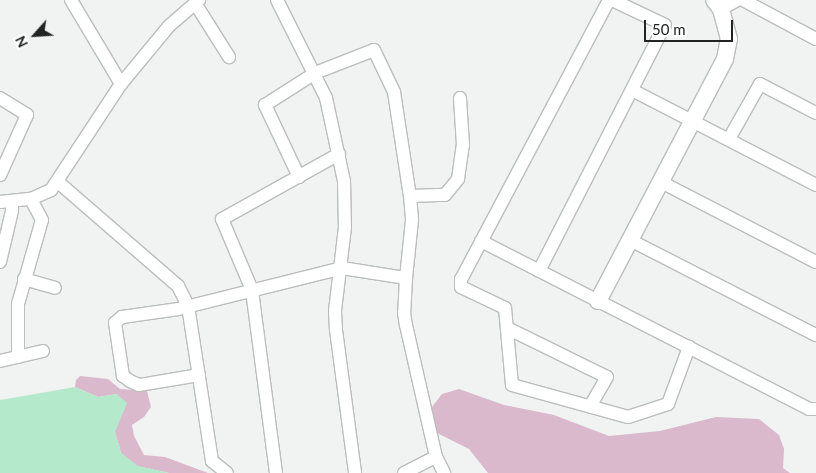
<!DOCTYPE html>
<html>
<head>
<meta charset="utf-8">
<style>
  body { margin:0 }
  #map { position:relative; width:816px; height:473px; overflow:hidden; background:#f0f3f1; font-family:Lato,sans-serif }
  div>[style] { position:absolute }
  [style*='--x'] { left:calc(var(--x)*1px); top:calc(var(--y)*1px); width:calc(var(--w)*1px); rotate:calc(var(--a)*1deg) }
  .green>* { inset:0; background:#dab9cc }
  .water>* { inset:0; background:#b5e9cc }
  .roads { filter:drop-shadow(1px 0 #bbbebc) drop-shadow(-1px 0 #bbbebc) drop-shadow(0 1px #bbbebc) drop-shadow(0 -1px #bbbebc) }
  .minor>* { height:12px; margin:-6px; padding:0 6px; transform-origin:6px; border-radius:6px; background:#fff }
  .tertiary>* { height:16px; margin:-8px; padding:0 8px; transform-origin:8px; border-radius:8px; background:#fff }
  span { translate:-50% -50%; white-space:nowrap; text-align:center; line-height:1.15; -webkit-text-stroke:4.5px #fff; paint-order:stroke }
  .north { position:absolute; left:10px; top:10px; width:50px; height:50px; -webkit-text-stroke:4px #fff; paint-order:stroke; rotate:244deg; font-size:14px; font-weight:700; line-height:20px; text-align:center; color:#222323 }
  .north::after { content:''; display:block; margin:auto; width:18px; height:22px; background:#222323; clip-path:polygon(50% 0,100% 100%,50% 72%,0 100%) }
  .scale { position:absolute; left:644px; top:20px; width:89px; height:22px; box-sizing:border-box; border:2px solid #222323; border-top:0; padding-left:6px; font-size:15px; line-height:18px; white-space:nowrap; color:#222323; -webkit-text-stroke:4px #fff; paint-order:stroke }
</style>
</head>
<body>
<div id="map">
  <div class="green">
    <div style="clip-path:polygon(80px 376px,108px 379px,120px 389px,147px 391px,151px 407px,144px 417px,132px 425px,134px 436px,144px 455px,165px 457px,208px 473px,169px 473px,137px 466px,121px 453px,115px 432px,117px 394px,98px 397px,75px 387px,76px 380px)"></div>
    <div style="clip-path:polygon(459px 389px,504px 405px,554px 415px,609px 436px,660px 431px,716px 417px,759px 419px,779px 435px,784px 449px,783px 468px,790px 473px,488px 473px,469px 449px,437px 433px,433px 426px,432px 407px,442px 394px)"></div>
  </div>
  <div class="water">
    <div style="clip-path:polygon(75px 387px,98px 397px,117px 394px,127px 403px,115px 432px,121px 453px,138px 466px,169px 473px,0 473px,0 400px)"></div>
  </div>
  <div class="roads">
    <div class="minor">
      <div style="--x:71;--y:0;--w:98;--a:59.2"></div>
      <div style="--x:277;--y:0;--w:110;--a:63.4"></div>
      <div style="--x:326;--y:98;--w:85;--a:77.8"></div>
      <div style="--x:344;--y:181;--w:46;--a:88.8"></div>
      <div style="--x:345;--y:227;--w:85;--a:96.8"></div>
      <div style="--x:335;--y:311;--w:19;--a:87"></div>
      <div style="--x:336;--y:330;--w:144;--a:82.4"></div>
      <div style="--x:609;--y:0;--w:316;--a:117.9"></div>
      <div style="--x:461;--y:279;--w:8;--a:90"></div>
      <div style="--x:461;--y:287;--w:49;--a:25.5"></div>
      <div style="--x:505;--y:308;--w:77;--a:84.8"></div>
      <div style="--x:512;--y:385;--w:120;--a:15.4"></div>
      <div style="--x:628;--y:417;--w:42;--a:-18"></div>
      <div style="--x:668;--y:404;--w:61;--a:-69.8"></div>
      <div style="--x:743;--y:0;--w:83;--a:28.1"></div>
      <div style="--x:195;--y:3;--w:64;--a:57.8"></div>
      <div style="--x:721;--y:9;--w:18;--a:-29"></div>
      <div style="--x:632;--y:90;--w:207;--a:27.3"></div>
      <div style="--x:0;--y:98;--w:32;--a:32"></div>
      <div style="--x:27;--y:115;--w:66;--a:114.2"></div>
      <div style="--x:729;--y:139;--w:63;--a:-60.6"></div>
      <div style="--x:760;--y:84;--w:63;--a:27.4"></div>
      <div style="--x:299;--y:177;--w:80;--a:-115.3"></div>
      <div style="--x:265;--y:105;--w:59;--a:-32.6"></div>
      <div style="--x:315;--y:73;--w:63;--a:-21.3"></div>
      <div style="--x:374;--y:50;--w:47;--a:64.5"></div>
      <div style="--x:394;--y:92;--w:105;--a:81.3"></div>
      <div style="--x:410;--y:196;--w:24;--a:85"></div>
      <div style="--x:412;--y:220;--w:58;--a:95.9"></div>
      <div style="--x:406;--y:278;--w:35;--a:93"></div>
      <div style="--x:404;--y:313;--w:12;--a:81"></div>
      <div style="--x:406;--y:325;--w:135;--a:77.2"></div>
      <div style="--x:436;--y:457;--w:18;--a:63"></div>
      <div style="--x:58;--y:182;--w:159;--a:40.9"></div>
      <div style="--x:178;--y:286;--w:22;--a:63"></div>
      <div style="--x:188;--y:306;--w:157;--a:81.2"></div>
      <div style="--x:212;--y:461;--w:19;--a:39"></div>
      <div style="--x:661;--y:182;--w:174;--a:27.3"></div>
      <div style="--x:410;--y:196;--w:35;--a:-2"></div>
      <div style="--x:445;--y:195;--w:21;--a:-51"></div>
      <div style="--x:458;--y:179;--w:34;--a:-82"></div>
      <div style="--x:463;--y:145;--w:47;--a:-93.7"></div>
      <div style="--x:0;--y:202;--w:31;--a:-6"></div>
      <div style="--x:31;--y:199;--w:22;--a:-24"></div>
      <div style="--x:51;--y:190;--w:127;--a:-56.6"></div>
      <div style="--x:121;--y:84;--w:75;--a:-50.4"></div>
      <div style="--x:169;--y:26;--w:40;--a:-41"></div>
      <div style="--x:630;--y:240;--w:209;--a:27.1"></div>
      <div style="--x:481;--y:241;--w:369;--a:27.1"></div>
      <div style="--x:810;--y:409;--w:6;--a:0"></div>
      <div style="--x:0;--y:262;--w:52;--a:-76.8"></div>
      <div style="--x:12;--y:211;--w:10;--a:-90"></div>
      <div style="--x:539;--y:271;--w:276;--a:-62.9"></div>
      <div style="--x:665;--y:25;--w:59;--a:-154.7"></div>
      <div style="--x:24;--y:279;--w:32;--a:16"></div>
      <div style="--x:507;--y:328;--w:111;--a:26.1"></div>
      <div style="--x:607;--y:377;--w:34;--a:120"></div>
      <div style="--x:18;--y:357;--w:53;--a:-90"></div>
      <div style="--x:18;--y:304;--w:87;--a:-74.1"></div>
      <div style="--x:42;--y:220;--w:24;--a:-118"></div>
      <div style="--x:0;--y:361;--w:44;--a:-13.1"></div>
      <div style="--x:199;--y:375;--w:61;--a:170.5"></div>
      <div style="--x:139;--y:385;--w:10;--a:-156"></div>
      <div style="--x:130;--y:381;--w:9;--a:-144"></div>
      <div style="--x:123;--y:376;--w:54;--a:-98.6"></div>
      <div style="--x:115;--y:323;--w:9;--a:-41"></div>
      <div style="--x:122;--y:317;--w:57;--a:-8.1"></div>
      <div style="--x:178;--y:309;--w:169;--a:-14"></div>
      <div style="--x:342;--y:268;--w:65;--a:8.9"></div>
      <div style="--x:276;--y:473;--w:185;--a:-97.5"></div>
      <div style="--x:252;--y:290;--w:77;--a:-112.9"></div>
      <div style="--x:222;--y:219;--w:134;--a:-29.1"></div>
      <div style="--x:404;--y:473;--w:36;--a:-27"></div>
    </div>
    <div class="tertiary">
      <div style="--x:598;--y:301;--w:273;--a:-62.3"></div>
      <div style="--x:725;--y:59;--w:20;--a:-79"></div>
      <div style="--x:729;--y:39;--w:31;--a:-105"></div>
      <div style="--x:721;--y:9;--w:11;--a:-128"></div>
    </div>
  </div>
  <div class="north">N</div>
  <div class="scale">50 m</div>
</div>
</body>
</html>
